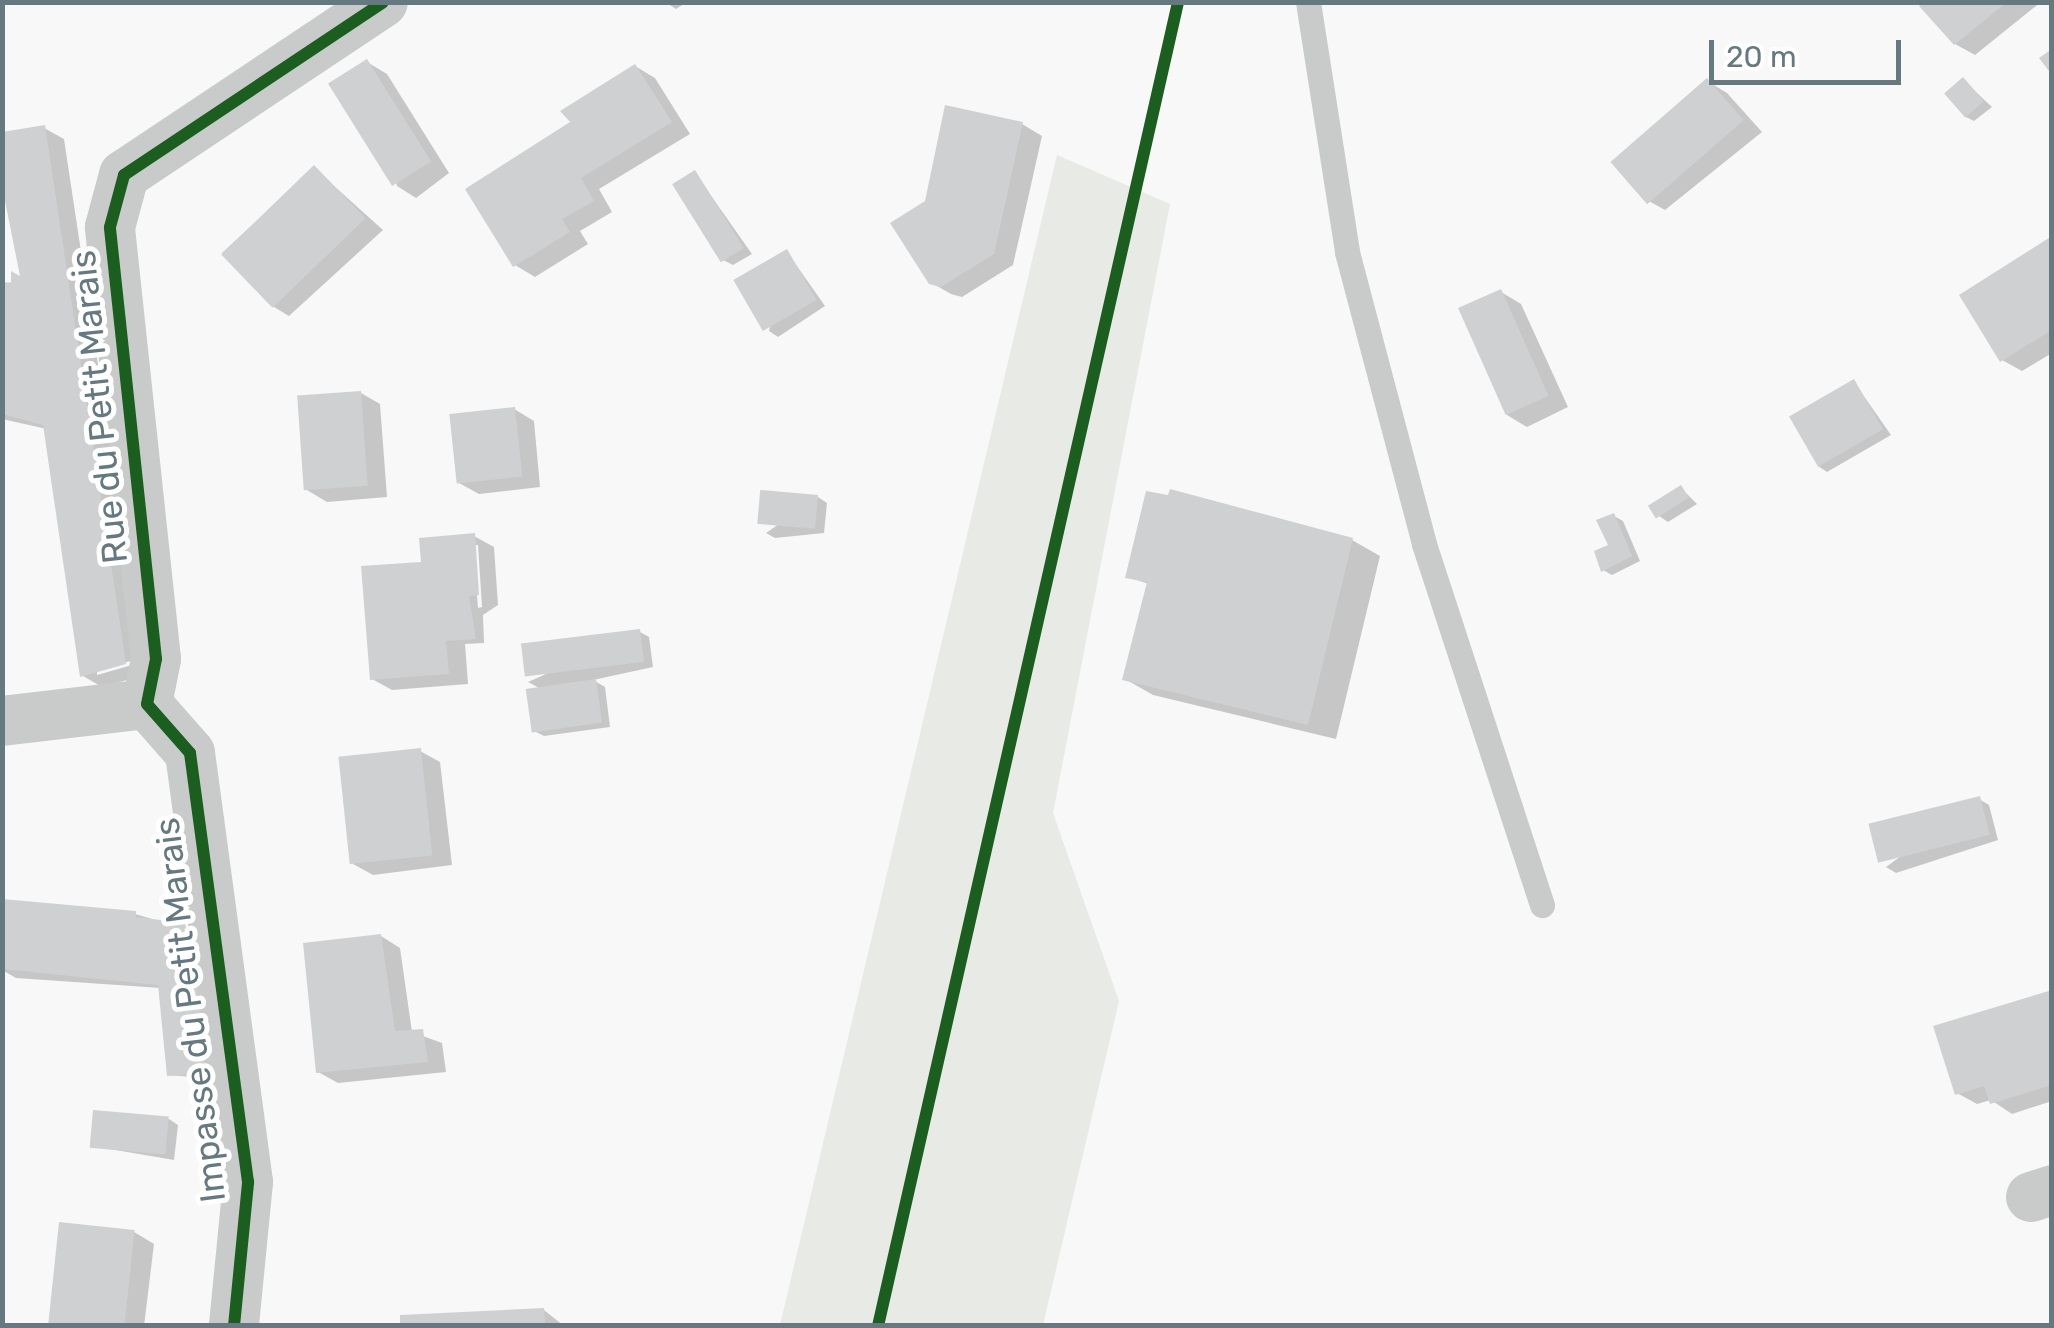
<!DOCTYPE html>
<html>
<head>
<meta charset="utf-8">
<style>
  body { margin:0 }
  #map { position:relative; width:2054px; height:1328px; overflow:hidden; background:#f8f8f8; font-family:Rubik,sans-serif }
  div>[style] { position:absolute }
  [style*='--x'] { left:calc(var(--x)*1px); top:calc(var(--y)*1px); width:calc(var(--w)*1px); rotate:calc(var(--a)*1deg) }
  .green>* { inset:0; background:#e8eae5 }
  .shadow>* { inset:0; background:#0003 }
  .building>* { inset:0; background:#cfd0d1; transform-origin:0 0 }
  .service>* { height:25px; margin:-12.5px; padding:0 12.5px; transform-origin:12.5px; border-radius:12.5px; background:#c9cbcb }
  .minor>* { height:50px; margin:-25px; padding:0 25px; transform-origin:25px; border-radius:25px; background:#c9cbcb }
  .cycleway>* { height:12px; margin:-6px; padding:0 6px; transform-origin:6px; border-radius:6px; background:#1b5e20 }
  span { translate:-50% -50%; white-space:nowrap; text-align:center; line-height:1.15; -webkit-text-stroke:10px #fff; paint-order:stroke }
  .street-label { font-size:35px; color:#667980 }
  .frame { position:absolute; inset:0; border:5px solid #667980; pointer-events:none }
  .scale { position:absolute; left:1709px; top:40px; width:192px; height:45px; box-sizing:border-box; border:5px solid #667980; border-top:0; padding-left:12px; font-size:30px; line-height:35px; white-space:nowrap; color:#667980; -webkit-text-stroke:8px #fff; paint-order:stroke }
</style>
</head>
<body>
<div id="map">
  <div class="green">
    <div style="clip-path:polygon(1057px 155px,1170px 204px,1053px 813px,1119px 1001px,1043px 1325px,780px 1325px)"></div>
  </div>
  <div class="shadow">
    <div style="clip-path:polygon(665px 2px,687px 2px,676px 9px)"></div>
    <div style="clip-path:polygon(1928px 2px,2041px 2px,1975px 55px,1955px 44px)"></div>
    <div style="clip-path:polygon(367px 62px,387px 74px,449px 173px,416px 198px,397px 186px)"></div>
    <div style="clip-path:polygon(635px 66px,655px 78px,690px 134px,599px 189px,612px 212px,580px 231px,588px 244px,535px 277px,515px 265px,574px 123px)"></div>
    <div style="clip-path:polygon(1963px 80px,1992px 107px,1974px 121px,1964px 116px)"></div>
    <div style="clip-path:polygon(1707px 81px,1727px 93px,1762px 132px,1665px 210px,1645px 199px)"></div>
    <div style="clip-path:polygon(1022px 124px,1042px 136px,1013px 265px,962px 297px,951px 294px,930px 282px,927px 202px)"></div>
    <div style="clip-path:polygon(evenodd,44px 128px,64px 139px,145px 675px,102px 687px,83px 676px,47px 429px,2px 419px,2px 284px,23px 280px,10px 198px,2px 199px,2px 135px,44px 128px,138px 659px,139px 663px,97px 675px,97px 670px,138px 659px)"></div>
    <div style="clip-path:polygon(314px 168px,383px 230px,289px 316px,269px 304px,222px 253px)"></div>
    <div style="clip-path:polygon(695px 173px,752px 254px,733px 265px,723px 260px)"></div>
    <div style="clip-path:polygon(2052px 239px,2052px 353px,2022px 371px,2002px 360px)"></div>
    <div style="clip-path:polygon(787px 252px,825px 306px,778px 337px,769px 331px)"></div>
    <div style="clip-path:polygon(1501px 292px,1521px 304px,1568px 407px,1527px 427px,1507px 415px)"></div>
    <div style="clip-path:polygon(1854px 382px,1891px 435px,1827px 472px,1818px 466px)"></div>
    <div style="clip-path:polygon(361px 393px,380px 404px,387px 497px,327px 502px,307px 490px)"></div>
    <div style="clip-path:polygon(514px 409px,534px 421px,540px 487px,479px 494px,459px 483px)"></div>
    <div style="clip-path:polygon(1681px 488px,1697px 504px,1668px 522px,1659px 516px)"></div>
    <div style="clip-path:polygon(818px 497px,827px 503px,824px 533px,775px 538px,766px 533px)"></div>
    <div style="clip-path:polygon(1614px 516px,1623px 521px,1640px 561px,1612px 575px,1603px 570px)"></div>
    <div style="clip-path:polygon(evenodd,474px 536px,494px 547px,498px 605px,483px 615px,484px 643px,465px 644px,468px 684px,392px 690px,372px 679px,424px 564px,474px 536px,473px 545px,478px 545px,482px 607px,478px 608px,473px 545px)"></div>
    <div style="clip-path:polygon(1352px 540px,1380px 556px,1336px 739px,1153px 695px,1125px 679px,1149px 584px,1127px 577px)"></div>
    <div style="clip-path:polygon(640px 632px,649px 637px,653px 667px,593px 680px,605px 687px,610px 727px,544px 736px,534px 731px,541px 689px,528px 682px)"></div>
    <div style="clip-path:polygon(420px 751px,440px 762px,452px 865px,373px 875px,353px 864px)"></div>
    <div style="clip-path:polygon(1979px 799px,1989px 805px,1998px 840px,1896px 873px,1886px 867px)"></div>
    <div style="clip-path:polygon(2px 908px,135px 914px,194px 931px,215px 1079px,169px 1075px,161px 988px,16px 978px,2px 970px)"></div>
    <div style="clip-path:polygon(381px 936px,400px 948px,412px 1032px,442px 1043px,446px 1072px,338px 1083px,318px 1072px)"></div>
    <div style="clip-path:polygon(2052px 992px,2052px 1101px,2012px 1114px,1991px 1100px,1977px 1104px,1957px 1093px)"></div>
    <div style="clip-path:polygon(169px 1119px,178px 1125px,174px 1160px,92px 1146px)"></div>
    <div style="clip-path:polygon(134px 1232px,154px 1244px,144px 1326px,50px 1326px)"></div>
    <div style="clip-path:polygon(544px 1310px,564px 1326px,403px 1326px)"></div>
  </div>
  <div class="building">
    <div style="clip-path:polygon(1924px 2px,2007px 2px,1954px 45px,1919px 6px)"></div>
    <div style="clip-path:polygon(2052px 49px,2052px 75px,2039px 58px)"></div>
    <div style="left:367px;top:59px;width:121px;height:46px;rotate:58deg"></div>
    <div style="clip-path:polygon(635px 64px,672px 122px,581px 178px,594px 201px,562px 219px,570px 232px,513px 267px,465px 189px,570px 122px,560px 111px)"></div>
    <div style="left:1963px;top:77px;width:32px;height:25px;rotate:49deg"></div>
    <div style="left:1707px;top:78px;width:56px;height:128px;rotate:49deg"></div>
    <div style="clip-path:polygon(945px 105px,1023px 122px,994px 254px,941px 287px,929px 284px,890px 223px,925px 201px)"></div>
    <div style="clip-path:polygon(45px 125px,126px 664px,80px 677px,43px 425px,2px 414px,2px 282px,11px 283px,11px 271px,20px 276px,2px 186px,2px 132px)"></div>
    <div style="left:314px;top:165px;width:74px;height:129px;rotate:46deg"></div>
    <div style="left:695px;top:170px;width:92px;height:27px;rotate:58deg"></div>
    <div style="clip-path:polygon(2052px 236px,2052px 330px,2000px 362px,1959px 295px)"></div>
    <div style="left:787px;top:249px;width:59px;height:62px;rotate:60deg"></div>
    <div style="left:1501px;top:289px;width:117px;height:47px;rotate:66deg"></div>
    <div style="left:1854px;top:379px;width:58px;height:75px;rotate:60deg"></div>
    <div style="left:361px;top:391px;width:95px;height:64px;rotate:86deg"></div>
    <div style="left:515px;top:407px;width:70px;height:66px;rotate:84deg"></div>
    <div style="left:1681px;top:485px;width:15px;height:39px;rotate:58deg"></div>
    <div style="clip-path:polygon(1170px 489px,1353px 538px,1308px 725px,1122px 680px,1147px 582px,1125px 578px,1146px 491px,1168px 495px)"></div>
    <div style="left:818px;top:495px;width:34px;height:58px;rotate:95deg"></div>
    <div style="clip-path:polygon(1614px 513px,1632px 556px,1601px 572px,1594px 551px,1608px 545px,1596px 520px)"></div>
    <div style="clip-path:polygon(475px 533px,479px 595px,469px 596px,476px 639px,446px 641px,449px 674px,370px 680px,361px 566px,421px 562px,419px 538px)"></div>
    <div style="left:640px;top:629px;width:33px;height:120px;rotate:83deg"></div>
    <div style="left:596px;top:679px;width:44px;height:71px;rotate:82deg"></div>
    <div style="left:421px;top:748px;width:108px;height:83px;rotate:84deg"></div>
    <div style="left:1980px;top:796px;width:40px;height:115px;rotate:76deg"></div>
    <div style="clip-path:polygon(2px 899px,136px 911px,136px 917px,185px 923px,200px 987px,206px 1074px,167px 1076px,158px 985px,2px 969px)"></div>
    <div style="clip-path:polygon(381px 934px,395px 1031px,423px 1029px,428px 1062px,316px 1073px,303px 943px)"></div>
    <div style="clip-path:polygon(2052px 990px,2052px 1085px,1990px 1104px,1984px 1086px,1955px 1095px,1933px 1026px)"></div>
    <div style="left:93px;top:1110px;width:76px;height:38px;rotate:5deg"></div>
    <div style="left:59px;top:1222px;width:76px;height:105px;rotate:6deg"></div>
    <div style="clip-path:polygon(544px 1308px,545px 1326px,400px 1326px,400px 1315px)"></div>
  </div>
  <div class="service">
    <div style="--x:1308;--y:2;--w:253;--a:81.1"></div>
    <div style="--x:1347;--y:252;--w:302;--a:75.2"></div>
    <div style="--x:1424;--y:544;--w:380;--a:71.9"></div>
  </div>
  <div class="minor">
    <div style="--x:147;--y:704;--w:46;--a:-78.7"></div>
    <div style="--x:156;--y:659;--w:434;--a:-96.1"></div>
    <div style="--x:110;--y:227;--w:54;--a:-74.9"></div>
    <div style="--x:124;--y:175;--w:311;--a:-33.7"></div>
    <div style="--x:147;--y:704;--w:65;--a:48.7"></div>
    <div style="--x:190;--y:753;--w:433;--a:82.3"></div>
    <div style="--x:248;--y:1182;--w:145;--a:95.6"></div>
    <div style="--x:2;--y:721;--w:146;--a:-6.7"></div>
    <div style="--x:2031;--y:1197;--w:22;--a:-18"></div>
  </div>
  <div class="cycleway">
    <div style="--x:234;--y:1326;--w:145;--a:-84.4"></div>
    <div style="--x:248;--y:1182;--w:433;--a:-97.7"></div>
    <div style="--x:190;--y:753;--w:65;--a:-131.3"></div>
    <div style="--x:147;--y:704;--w:46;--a:-78.7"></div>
    <div style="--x:156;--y:659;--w:434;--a:-96.1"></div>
    <div style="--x:110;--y:227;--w:54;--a:-74.9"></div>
    <div style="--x:124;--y:175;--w:311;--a:-33.7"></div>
    <div style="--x:878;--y:1326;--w:1358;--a:-77.23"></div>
  </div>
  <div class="street-label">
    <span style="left:99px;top:407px;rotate:-96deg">Rue du Petit Marais</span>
    <span style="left:190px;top:1010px;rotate:-97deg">Impasse du Petit Marais</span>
  </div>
  <div class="frame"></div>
  <div class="scale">20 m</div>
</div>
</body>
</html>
